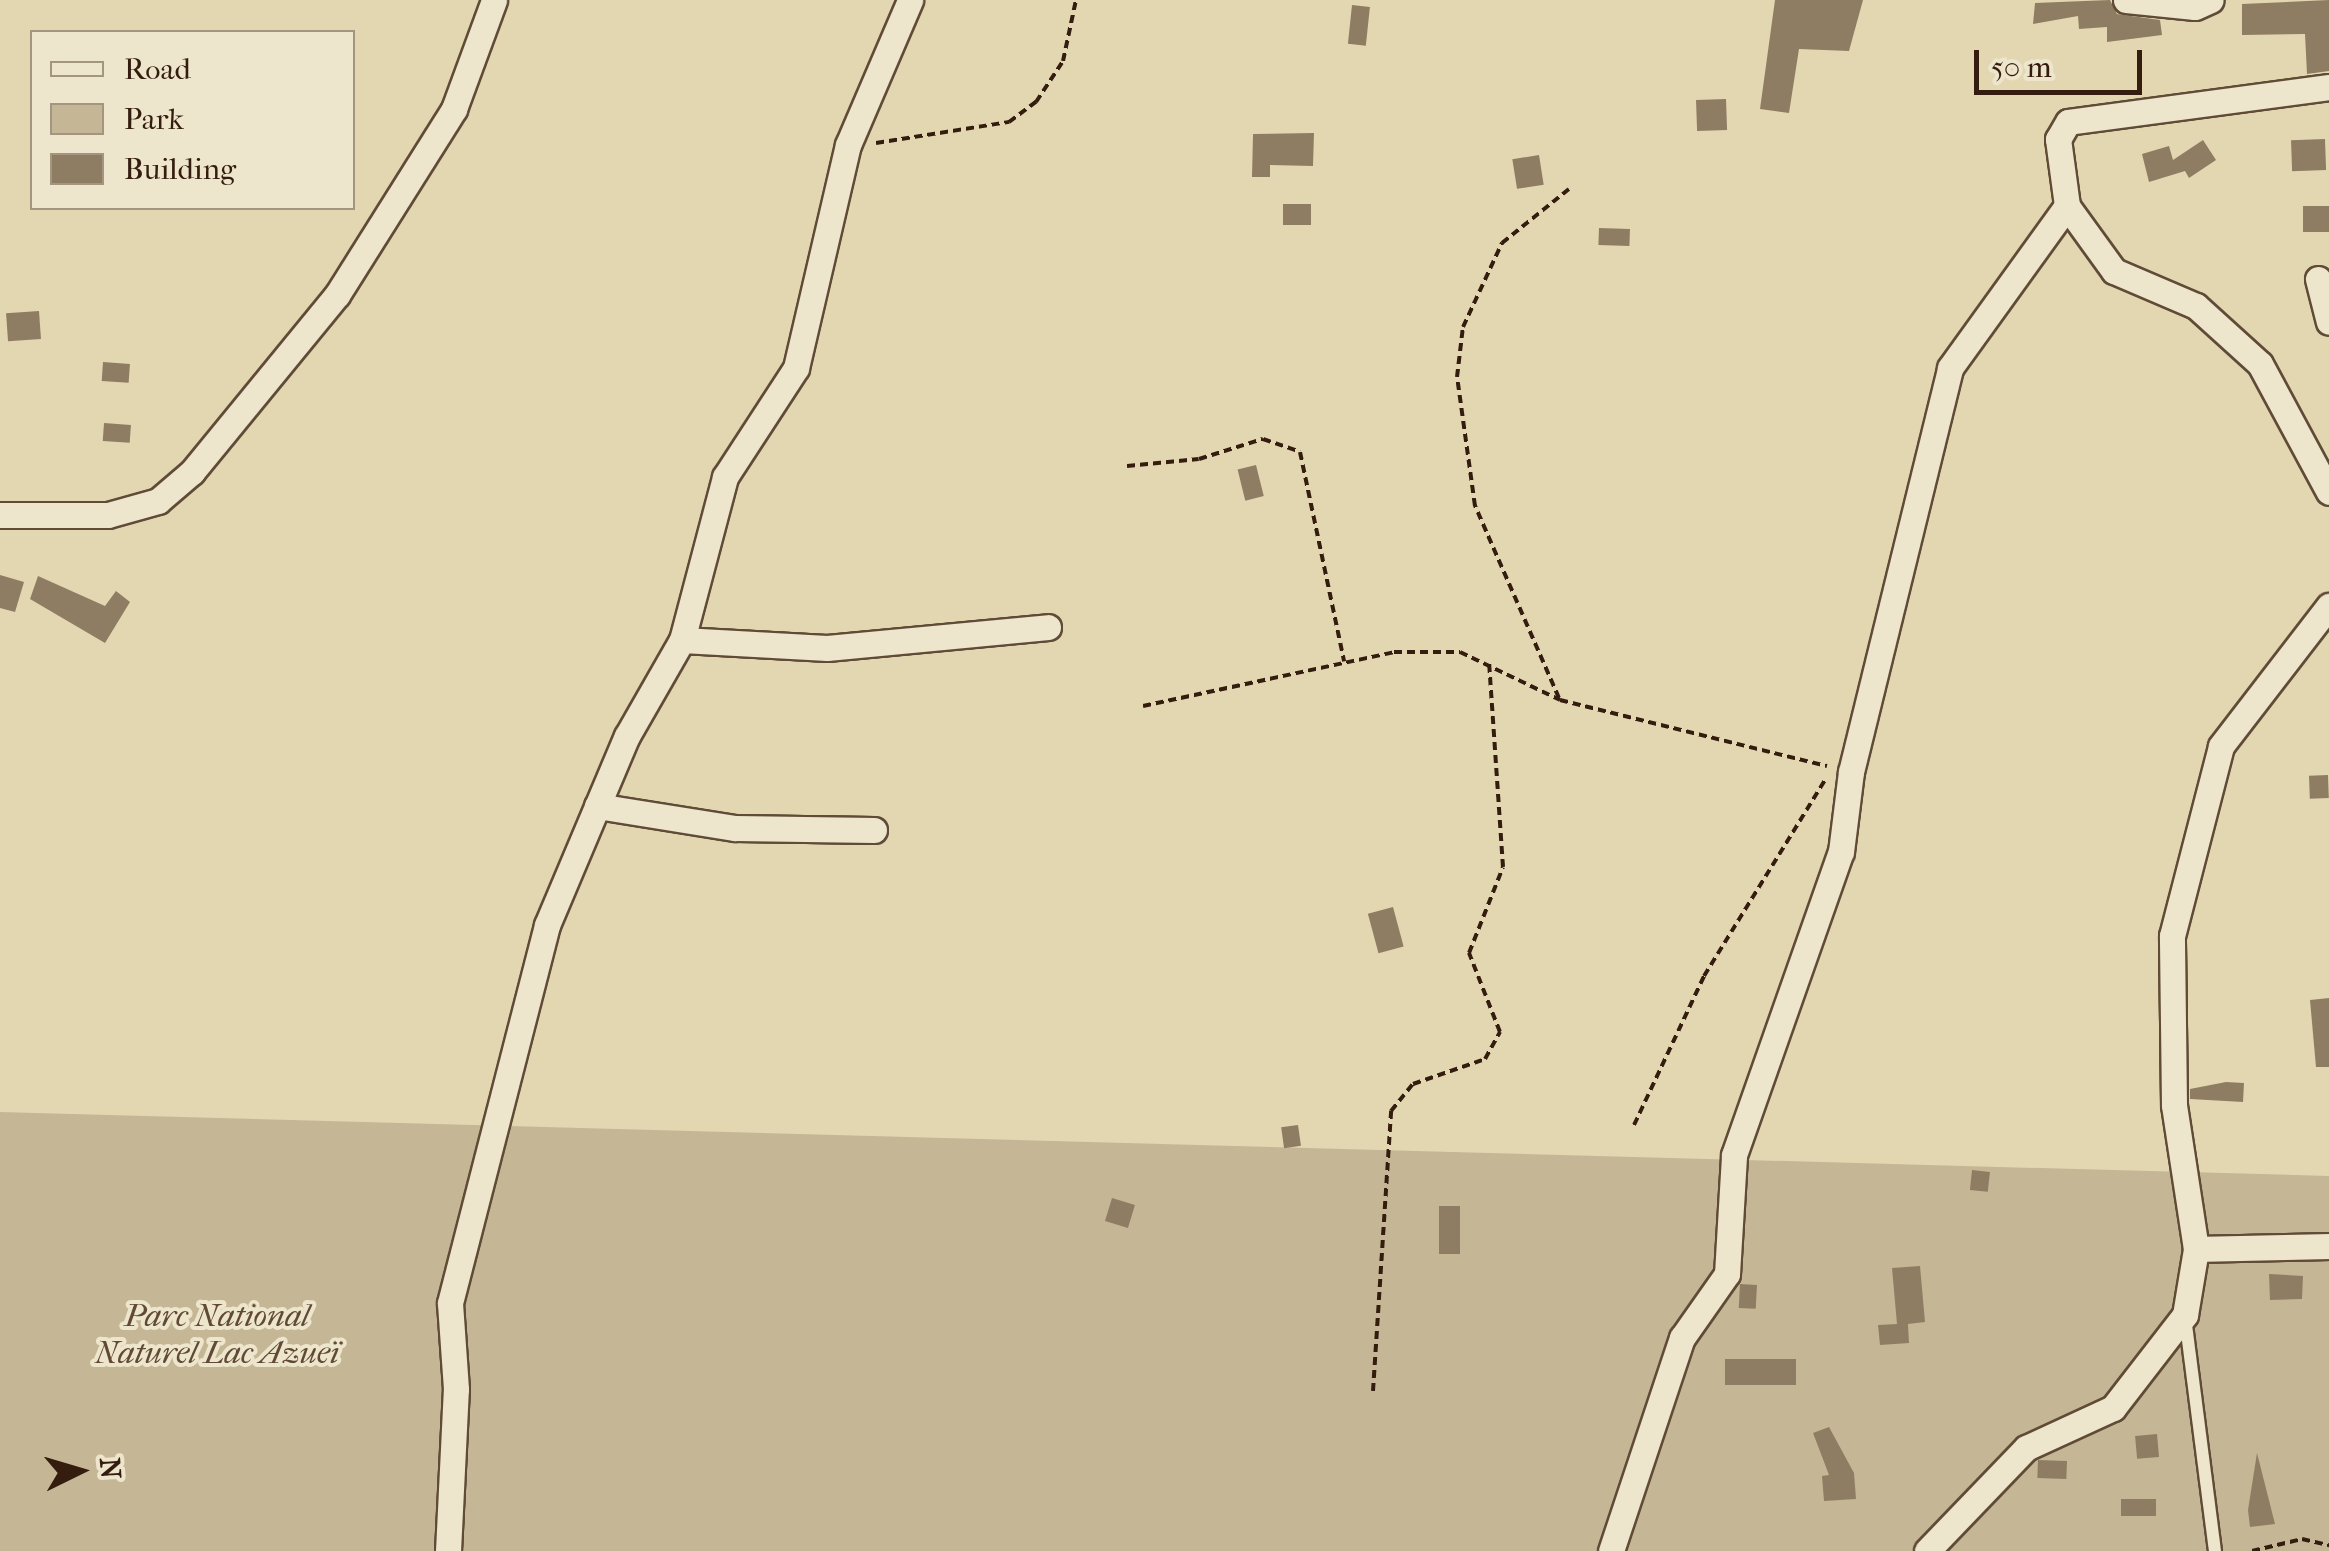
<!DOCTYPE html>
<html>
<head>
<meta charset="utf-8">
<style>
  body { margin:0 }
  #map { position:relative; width:2329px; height:1551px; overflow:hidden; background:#e3d7b1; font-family:"IM FELL French Canon",serif }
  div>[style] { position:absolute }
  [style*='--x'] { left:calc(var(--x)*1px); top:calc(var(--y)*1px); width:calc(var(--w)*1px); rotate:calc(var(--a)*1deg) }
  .green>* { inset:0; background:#c5b795 }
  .building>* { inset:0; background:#8f7d63; transform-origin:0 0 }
  .path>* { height:4px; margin-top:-2px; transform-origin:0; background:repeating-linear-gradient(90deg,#341c0e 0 8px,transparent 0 13px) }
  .roads { filter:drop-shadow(2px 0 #604b37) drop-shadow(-2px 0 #604b37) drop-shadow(0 2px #604b37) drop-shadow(0 -2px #604b37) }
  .lane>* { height:12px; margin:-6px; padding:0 6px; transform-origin:6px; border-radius:6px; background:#ede5cc }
  .street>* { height:25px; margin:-12.5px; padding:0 12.5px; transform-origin:12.5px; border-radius:12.5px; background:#ede5cc }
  span { translate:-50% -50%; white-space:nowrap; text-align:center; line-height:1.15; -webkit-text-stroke:8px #ede5cc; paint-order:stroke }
  .park-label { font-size:32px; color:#604a36; font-style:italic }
  .legend { position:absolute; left:30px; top:30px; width:325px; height:180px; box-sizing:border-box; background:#ede5cc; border:2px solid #a39580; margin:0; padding:12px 18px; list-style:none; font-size:30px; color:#341c0e }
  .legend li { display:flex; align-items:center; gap:20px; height:50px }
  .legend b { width:50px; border:2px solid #a39580 }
  .north { position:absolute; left:30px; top:1421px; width:100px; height:100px; -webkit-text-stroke:8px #ede5cc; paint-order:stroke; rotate:85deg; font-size:28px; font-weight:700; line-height:40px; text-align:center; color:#341c0e }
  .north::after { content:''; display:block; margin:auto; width:35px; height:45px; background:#341c0e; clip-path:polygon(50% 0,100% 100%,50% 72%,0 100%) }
  .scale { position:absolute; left:1974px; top:50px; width:168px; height:45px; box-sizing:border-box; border:5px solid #341c0e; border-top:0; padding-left:12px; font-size:30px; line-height:35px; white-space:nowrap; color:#341c0e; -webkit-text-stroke:8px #ede5cc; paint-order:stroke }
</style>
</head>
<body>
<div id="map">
  <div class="green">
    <div style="clip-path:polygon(0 1112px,2329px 1176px,2329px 1551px,0 1551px)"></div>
  </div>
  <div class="building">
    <div style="clip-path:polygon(1775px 0,1863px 0,1849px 51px,1799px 49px,1789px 113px,1760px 109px)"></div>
    <div style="clip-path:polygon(2110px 0,2117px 14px,2160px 20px,2162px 35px,2107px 42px,2107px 27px,2079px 29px,2078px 16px,2033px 24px,2035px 3px)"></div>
    <div style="clip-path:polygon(2329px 0,2329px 71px,2307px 74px,2305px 34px,2242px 35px,2242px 4px)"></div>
    <div style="left:1352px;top:5px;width:18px;height:39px;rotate:6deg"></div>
    <div style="left:1726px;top:99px;width:31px;height:30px;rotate:88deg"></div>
    <div style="clip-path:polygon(1314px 133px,1313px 166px,1270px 165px,1270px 177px,1252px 177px,1253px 134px)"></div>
    <div style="left:2325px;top:139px;width:31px;height:34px;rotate:88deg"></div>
    <div style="clip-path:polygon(2203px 140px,2216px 160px,2189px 178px,2185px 171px,2149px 182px,2142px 154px,2169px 146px,2173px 160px)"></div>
    <div style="left:1539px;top:155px;width:30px;height:27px;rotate:81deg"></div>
    <div style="left:1311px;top:204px;width:21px;height:28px;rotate:90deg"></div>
    <div style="left:2329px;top:206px;width:26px;height:26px;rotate:90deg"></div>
    <div style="left:1599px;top:228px;width:31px;height:17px;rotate:2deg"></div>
    <div style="left:39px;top:311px;width:28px;height:33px;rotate:86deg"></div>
    <div style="left:103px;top:362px;width:27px;height:19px;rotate:4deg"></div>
    <div style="left:104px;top:423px;width:27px;height:18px;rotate:4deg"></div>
    <div style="left:1256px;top:465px;width:32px;height:19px;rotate:76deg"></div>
    <div style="clip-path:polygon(0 575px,24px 582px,15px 612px,0 608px)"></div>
    <div style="clip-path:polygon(38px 576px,105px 606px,116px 591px,130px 602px,105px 643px,30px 599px)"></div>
    <div style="left:2328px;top:775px;width:23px;height:19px;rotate:88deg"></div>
    <div style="left:1393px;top:907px;width:41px;height:26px;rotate:75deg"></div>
    <div style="clip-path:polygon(2329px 998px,2329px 1067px,2316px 1067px,2310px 1000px)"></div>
    <div style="clip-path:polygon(2226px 1082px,2244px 1083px,2243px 1102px,2190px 1099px,2190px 1089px)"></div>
    <div style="left:1298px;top:1125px;width:21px;height:17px;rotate:82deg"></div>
    <div style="left:1972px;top:1170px;width:18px;height:20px;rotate:6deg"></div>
    <div style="left:1112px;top:1198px;width:24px;height:24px;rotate:17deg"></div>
    <div style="left:1439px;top:1206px;width:21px;height:48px"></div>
    <div style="clip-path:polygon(1920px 1266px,1925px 1322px,1908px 1324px,1909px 1343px,1880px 1345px,1878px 1325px,1897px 1324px,1892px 1268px)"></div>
    <div style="clip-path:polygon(2269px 1274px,2303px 1276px,2302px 1299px,2270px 1300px)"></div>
    <div style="left:1740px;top:1284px;width:17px;height:24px;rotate:3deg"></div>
    <div style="left:1725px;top:1359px;width:71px;height:26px"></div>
    <div style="clip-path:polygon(1829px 1427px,1854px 1473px,1856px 1499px,1824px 1501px,1822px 1476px,1829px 1475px,1813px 1433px)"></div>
    <div style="left:2157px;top:1434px;width:23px;height:22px;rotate:85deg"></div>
    <div style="clip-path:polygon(2257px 1453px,2275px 1524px,2250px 1527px,2248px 1510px)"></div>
    <div style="left:2038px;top:1460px;width:29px;height:18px;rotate:2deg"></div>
    <div style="left:2121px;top:1499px;width:35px;height:17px"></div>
  </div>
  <div class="path">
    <div style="--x:876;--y:143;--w:135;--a:-9"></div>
    <div style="--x:1009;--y:122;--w:34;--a:-37"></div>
    <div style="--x:1036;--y:102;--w:49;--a:-56.6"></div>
    <div style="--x:1063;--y:61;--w:62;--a:-78"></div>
    <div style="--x:1127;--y:466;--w:72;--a:-5.6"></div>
    <div style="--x:1199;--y:459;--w:67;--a:-17.4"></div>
    <div style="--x:1263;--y:439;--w:39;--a:19"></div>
    <div style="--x:1300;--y:452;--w:214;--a:78.1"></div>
    <div style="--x:1559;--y:698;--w:210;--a:-113.6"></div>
    <div style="--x:1475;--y:506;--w:130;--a:-97.9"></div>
    <div style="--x:1457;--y:377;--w:50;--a:-83.2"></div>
    <div style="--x:1463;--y:327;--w:93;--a:-65.1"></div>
    <div style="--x:1502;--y:243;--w:86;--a:-38.9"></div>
    <div style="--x:1143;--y:706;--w:257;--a:-12.1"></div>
    <div style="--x:1394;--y:652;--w:66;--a:0"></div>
    <div style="--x:1460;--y:652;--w:111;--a:25.6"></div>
    <div style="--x:1560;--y:700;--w:275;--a:13.9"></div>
    <div style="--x:1634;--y:1125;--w:165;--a:-64.8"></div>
    <div style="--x:1704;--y:976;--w:230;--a:-58.3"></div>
    <div style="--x:1373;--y:1391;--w:281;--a:-86.3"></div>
    <div style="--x:1391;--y:1111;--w:35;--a:-51"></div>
    <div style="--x:1413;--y:1084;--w:76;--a:-19.1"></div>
    <div style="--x:1485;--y:1059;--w:31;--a:-61"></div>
    <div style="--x:1500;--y:1032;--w:85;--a:-111.4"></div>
    <div style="--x:1469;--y:953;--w:92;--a:-68.4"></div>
    <div style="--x:1503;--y:867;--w:205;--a:-93.9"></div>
    <div style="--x:2252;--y:1551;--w:51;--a:-13.5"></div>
    <div style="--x:2302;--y:1539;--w:28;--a:13"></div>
  </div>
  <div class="roads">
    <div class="lane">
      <div style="--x:2185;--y:1317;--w:236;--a:82.7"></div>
    </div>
    <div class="street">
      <div style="--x:2126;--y:0;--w:69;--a:5.8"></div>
      <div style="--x:2195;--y:7;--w:17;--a:-24"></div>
      <div style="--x:2329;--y:87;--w:263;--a:172.4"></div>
      <div style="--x:2068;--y:122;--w:20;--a:120"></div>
      <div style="--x:2058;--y:139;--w:68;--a:82.3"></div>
      <div style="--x:2067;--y:206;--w:80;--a:54.1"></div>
      <div style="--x:2114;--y:271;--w:89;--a:23.1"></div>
      <div style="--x:2196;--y:306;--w:86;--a:42.2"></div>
      <div style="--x:2260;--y:364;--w:145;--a:61.7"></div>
      <div style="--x:2318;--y:279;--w:44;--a:75.7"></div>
      <div style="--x:0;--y:515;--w:108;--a:0"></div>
      <div style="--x:108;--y:515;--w:52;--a:-15.6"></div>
      <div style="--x:158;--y:501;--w:45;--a:-40.5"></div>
      <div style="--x:192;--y:472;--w:229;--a:-50.7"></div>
      <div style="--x:337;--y:295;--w:220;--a:-57.8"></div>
      <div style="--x:454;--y:109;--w:116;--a:-69.8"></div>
      <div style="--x:682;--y:640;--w:145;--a:3.2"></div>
      <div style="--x:827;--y:648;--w:222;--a:-5.4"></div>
      <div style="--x:597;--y:806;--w:140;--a:9.1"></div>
      <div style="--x:735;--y:828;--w:139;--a:0.8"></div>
      <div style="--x:2196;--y:1249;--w:133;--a:-1.3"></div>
      <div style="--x:448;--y:1551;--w:162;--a:-87.2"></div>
      <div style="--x:456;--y:1389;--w:86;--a:-94"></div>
      <div style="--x:450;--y:1303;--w:390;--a:-75.6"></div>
      <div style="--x:547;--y:925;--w:205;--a:-67.1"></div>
      <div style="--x:627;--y:736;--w:111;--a:-60.2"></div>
      <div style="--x:682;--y:640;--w:169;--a:-75.2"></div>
      <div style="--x:725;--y:477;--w:130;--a:-56.9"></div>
      <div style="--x:796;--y:368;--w:229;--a:-76.9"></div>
      <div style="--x:848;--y:145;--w:158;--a:-66.8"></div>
      <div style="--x:1611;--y:1551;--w:225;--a:-71.6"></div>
      <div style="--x:1682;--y:1338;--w:78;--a:-54.9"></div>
      <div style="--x:1727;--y:1274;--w:119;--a:-86.6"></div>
      <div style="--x:1734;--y:1155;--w:321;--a:-70.6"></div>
      <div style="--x:1841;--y:852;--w:81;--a:-82.9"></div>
      <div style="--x:1851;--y:772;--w:416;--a:-76.2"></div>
      <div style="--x:1950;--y:368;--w:200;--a:-54.2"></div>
      <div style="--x:1927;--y:1551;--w:143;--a:-46.1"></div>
      <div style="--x:2026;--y:1448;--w:96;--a:-24.7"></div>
      <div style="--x:2113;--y:1408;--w:118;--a:-52.3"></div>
      <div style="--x:2185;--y:1315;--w:67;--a:-80.5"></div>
      <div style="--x:2196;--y:1249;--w:146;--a:-98.7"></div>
      <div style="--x:2174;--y:1105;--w:169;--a:-90.7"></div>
      <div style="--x:2172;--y:936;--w:196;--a:-75.5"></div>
      <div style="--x:2221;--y:746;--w:177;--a:-52.4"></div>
    </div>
  </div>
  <div class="park-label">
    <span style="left:217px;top:1335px">Parc National<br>Naturel Lac Azueï</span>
  </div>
  <ul class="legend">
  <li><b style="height:12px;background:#ede5cc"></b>Road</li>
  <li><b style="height:28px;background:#c5b795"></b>Park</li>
  <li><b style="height:28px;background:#8f7d63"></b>Building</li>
  </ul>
  <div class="north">N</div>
  <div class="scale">50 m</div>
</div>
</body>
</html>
